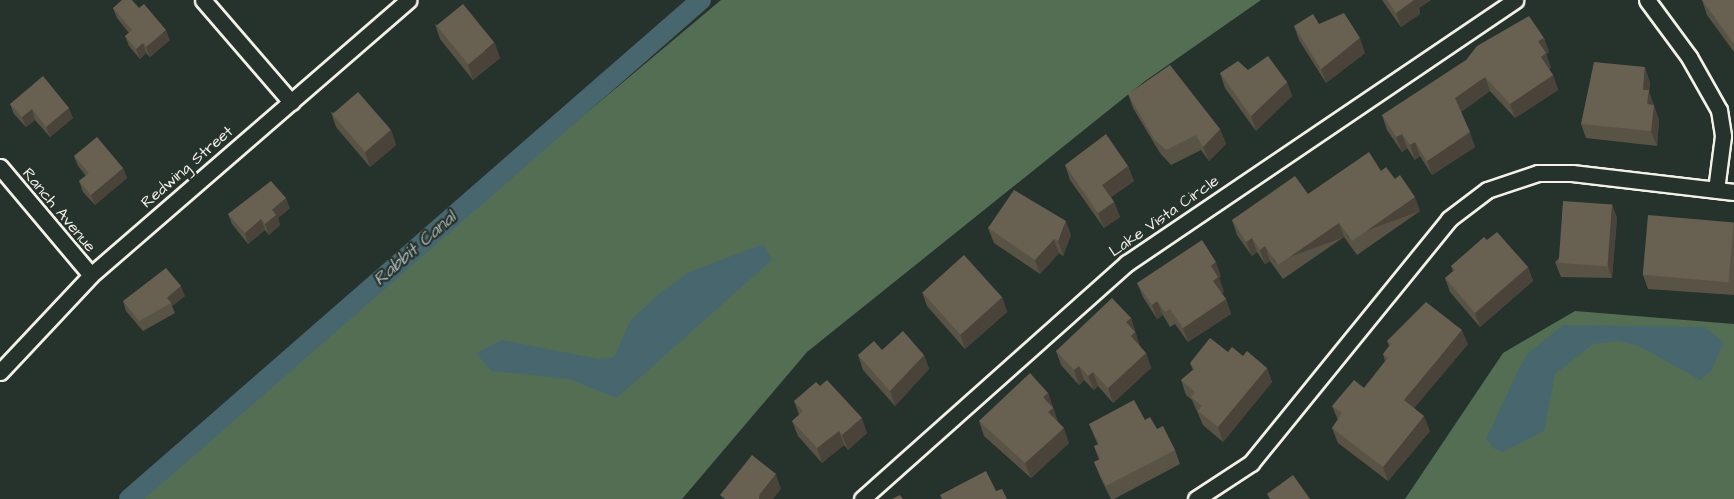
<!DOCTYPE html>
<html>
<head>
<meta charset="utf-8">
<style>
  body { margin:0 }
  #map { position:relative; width:1734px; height:499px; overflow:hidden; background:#26332d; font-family:"Architects Daughter",sans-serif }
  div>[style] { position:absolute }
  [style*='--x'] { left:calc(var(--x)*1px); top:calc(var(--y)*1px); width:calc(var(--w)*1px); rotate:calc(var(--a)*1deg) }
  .green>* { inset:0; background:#546e54 }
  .water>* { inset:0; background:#48666e }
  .canal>* { height:20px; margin:-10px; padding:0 10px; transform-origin:10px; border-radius:10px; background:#48666e }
  .roads { filter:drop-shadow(2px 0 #f4f1e8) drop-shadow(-2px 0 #f4f1e8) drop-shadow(0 2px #f4f1e8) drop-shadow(0 -2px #f4f1e8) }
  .street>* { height:15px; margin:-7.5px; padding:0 7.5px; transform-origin:7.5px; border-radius:7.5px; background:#26332d }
  .wall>* { inset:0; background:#595346 }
  .shaded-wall>* { inset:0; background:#494339; transform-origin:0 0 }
  .building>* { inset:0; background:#686051; transform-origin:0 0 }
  span { translate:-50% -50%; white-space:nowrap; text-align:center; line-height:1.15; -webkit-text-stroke:4.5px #26332d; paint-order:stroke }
  .street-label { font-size:16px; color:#f4f1e8 }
  .water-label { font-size:18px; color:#afb9b7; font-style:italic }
</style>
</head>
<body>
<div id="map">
  <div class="green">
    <div style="clip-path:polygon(721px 0,1261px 0,1145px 81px,807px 352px,682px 499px,126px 499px)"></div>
    <div style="clip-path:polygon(1575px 311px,1734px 324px,1734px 499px,1405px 499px,1503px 353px)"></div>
  </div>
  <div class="water">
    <div style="clip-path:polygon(763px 244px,772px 260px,617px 398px,569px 379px,491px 371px,476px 353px,502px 340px,599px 359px,614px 357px,631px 320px,660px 293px,689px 272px)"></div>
    <div style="clip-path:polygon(1563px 325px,1704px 327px,1724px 342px,1711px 371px,1700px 380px,1639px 346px,1618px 341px,1593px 344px,1555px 374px,1544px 431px,1503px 452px,1495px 449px,1486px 439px,1517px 373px,1527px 354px)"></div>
  </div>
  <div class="canal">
    <div style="--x:129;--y:499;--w:759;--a:-41.1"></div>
  </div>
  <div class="roads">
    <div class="street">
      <div style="--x:203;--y:0;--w:135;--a:49.2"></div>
      <div style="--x:1647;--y:0;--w:71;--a:53.6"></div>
      <div style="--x:1689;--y:57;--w:61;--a:60.5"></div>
      <div style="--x:1719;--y:110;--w:26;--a:81"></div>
      <div style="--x:1723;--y:136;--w:54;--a:97.4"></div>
      <div style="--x:0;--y:167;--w:141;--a:49.9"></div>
      <div style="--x:0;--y:372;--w:133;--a:-46.8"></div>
      <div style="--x:91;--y:275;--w:420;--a:-40.9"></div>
      <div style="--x:862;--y:499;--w:355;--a:-41.7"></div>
      <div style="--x:1127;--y:263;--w:469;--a:-34.1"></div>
      <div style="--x:1196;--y:499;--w:66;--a:-33.2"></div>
      <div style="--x:1251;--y:463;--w:314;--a:-50.9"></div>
      <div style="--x:1449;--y:219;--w:48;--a:-37.3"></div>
      <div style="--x:1487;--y:190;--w:54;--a:-18.4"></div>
      <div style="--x:1538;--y:173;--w:34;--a:0"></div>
      <div style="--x:1572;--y:173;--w:163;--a:6.7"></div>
    </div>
  </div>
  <div class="wall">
    <div style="clip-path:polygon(1382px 0,1431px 0,1419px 8px,1420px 14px,1401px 27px)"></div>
    <div style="clip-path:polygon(1702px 0,1734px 0,1734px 52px,1707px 15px)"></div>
    <div style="clip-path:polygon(113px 8px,139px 8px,170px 40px,150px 57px,146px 53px,140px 59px,129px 46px,125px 36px,129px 33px,117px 18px)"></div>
    <div style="clip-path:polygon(435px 24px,500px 58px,473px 80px,440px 39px)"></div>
    <div style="clip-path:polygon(1319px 24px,1365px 53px,1326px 83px,1299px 40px,1294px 26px)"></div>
    <div style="clip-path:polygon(1544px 38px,1549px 52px,1546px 54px,1551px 68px,1549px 69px,1553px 75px,1558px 90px,1515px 118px,1490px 91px,1461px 112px,1475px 147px,1432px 175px,1420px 156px,1415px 160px,1407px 148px,1402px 152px,1387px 130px,1382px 115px)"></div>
    <div style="clip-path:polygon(1248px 70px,1287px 82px,1292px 96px,1256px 131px,1225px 88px,1220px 73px)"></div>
    <div style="clip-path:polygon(1650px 82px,1649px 92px,1659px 120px,1657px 146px,1586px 138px,1581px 124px)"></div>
    <div style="clip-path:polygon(1128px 94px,1220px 129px,1226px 144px,1209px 161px,1201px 150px,1171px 165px,1160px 153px,1133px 108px)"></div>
    <div style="clip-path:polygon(10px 104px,73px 118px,50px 137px,35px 120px,26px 127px,14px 114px)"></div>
    <div style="clip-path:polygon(331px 112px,391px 130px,396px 145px,370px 167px,336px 127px)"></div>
    <div style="clip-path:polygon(74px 156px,123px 168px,127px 178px,95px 205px,83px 192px,79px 181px,86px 176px,78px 166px)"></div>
    <div style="clip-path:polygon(1065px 165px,1128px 166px,1134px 181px,1111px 197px,1114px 202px,1120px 217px,1104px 228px,1070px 180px)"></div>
    <div style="clip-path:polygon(1381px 171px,1395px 179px,1420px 211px,1357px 255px,1344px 237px,1283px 279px,1270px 261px,1265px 264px,1257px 252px,1252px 256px,1237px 235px,1232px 220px)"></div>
    <div style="clip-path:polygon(1612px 204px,1617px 218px,1612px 278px,1561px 277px,1555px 262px)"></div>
    <div style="clip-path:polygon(290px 208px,278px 218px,280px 225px,269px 235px,265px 230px,248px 244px,232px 224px,228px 214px)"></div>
    <div style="clip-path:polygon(1734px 223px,1734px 295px,1648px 289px,1643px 275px)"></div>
    <div style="clip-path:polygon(988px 228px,1071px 235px,1063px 256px,1059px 253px,1040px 274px,994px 243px)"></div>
    <div style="clip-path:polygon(1487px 240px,1528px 267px,1533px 281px,1480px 327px,1450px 292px,1445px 278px,1453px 271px,1451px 266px)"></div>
    <div style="clip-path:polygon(1221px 276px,1219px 278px,1224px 292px,1221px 293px,1226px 299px,1231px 314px,1188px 342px,1175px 324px,1170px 327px,1163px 315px,1157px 319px,1143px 297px,1137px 283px)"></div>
    <div style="clip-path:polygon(922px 292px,1002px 297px,1007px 312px,965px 349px,927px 306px)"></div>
    <div style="clip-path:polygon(185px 296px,172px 306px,175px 313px,143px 331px,126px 311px,123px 301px)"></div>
    <div style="clip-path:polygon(1131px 318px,1140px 347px,1146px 353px,1151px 368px,1113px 403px,1098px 386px,1094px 390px,1084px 380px,1079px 385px,1061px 365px,1056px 351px)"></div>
    <div style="clip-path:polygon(1387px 341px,1468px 344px,1414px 408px,1430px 431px,1388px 481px,1338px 443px,1332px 428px,1338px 420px,1332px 406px,1364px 388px,1385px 361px,1383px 354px,1389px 346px)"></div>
    <div style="clip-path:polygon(1228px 352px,1243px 356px,1267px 368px,1272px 382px,1223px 442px,1203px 425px,1192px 400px,1186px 395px,1181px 380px,1193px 370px,1190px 363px)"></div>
    <div style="clip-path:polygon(858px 355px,924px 355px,929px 369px,895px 406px,863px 370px)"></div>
    <div style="clip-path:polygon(1048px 393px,1058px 422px,1069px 443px,1031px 478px,984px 436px,979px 421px)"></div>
    <div style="clip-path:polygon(794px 401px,867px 433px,848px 450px,844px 445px,822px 463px,798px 436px,792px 421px,799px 415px)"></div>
    <div style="clip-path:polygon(1145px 420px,1157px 429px,1175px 450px,1180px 464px,1114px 499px,1111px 499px,1100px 477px,1094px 462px,1099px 460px,1094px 446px,1098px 445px,1089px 424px)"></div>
  </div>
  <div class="shaded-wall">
    <div style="clip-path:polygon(1414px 0,1431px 0,1419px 8px,1420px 14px,1401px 27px,1396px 13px)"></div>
    <div style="clip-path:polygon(166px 30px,170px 40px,150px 57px,146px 47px)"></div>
    <div style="clip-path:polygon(1360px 38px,1365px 53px,1326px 83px,1321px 69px)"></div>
    <div style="clip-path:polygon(1544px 38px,1549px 52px,1546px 54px,1551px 68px,1546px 71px,1541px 57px,1538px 41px)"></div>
    <div style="clip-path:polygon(143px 43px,146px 53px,140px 59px,136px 49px)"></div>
    <div style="clip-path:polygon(495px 43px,500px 58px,473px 80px,468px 65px)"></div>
    <div style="clip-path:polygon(1645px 67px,1650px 82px,1649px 92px,1654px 105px,1653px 119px,1643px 90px)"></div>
    <div style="clip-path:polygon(1553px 75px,1558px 90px,1515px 118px,1510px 104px)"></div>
    <div style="clip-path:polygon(1485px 77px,1490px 91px,1460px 113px,1455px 98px)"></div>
    <div style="clip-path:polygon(1287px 82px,1292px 96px,1256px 131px,1251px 116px)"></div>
    <div style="clip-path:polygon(1654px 105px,1659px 120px,1657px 146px,1651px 131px)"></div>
    <div style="clip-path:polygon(69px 108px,73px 118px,50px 137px,46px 127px)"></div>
    <div style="clip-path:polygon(32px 109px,35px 120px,26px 127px,22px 117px)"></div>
    <div style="clip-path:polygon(1220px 129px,1226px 144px,1209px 161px,1203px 147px)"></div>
    <div style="clip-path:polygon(391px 130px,396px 145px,370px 167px,365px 152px)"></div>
    <div style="clip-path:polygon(1470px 132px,1475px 147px,1432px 175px,1427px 161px)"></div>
    <div style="clip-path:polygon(1402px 134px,1407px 148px,1402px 152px,1396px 137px)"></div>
    <div style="clip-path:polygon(1415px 142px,1420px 156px,1415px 160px,1410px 145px)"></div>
    <div style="clip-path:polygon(1128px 166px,1134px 181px,1107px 199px,1102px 185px)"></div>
    <div style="clip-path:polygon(123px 168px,127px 178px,95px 205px,91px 195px)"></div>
    <div style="left:1415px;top:197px;width:15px;height:77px;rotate:70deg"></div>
    <div style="clip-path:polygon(286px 198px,290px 208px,278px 218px,280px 225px,269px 235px,265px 224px,272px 210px)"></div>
    <div style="clip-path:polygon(1114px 202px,1120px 217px,1104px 228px,1098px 213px)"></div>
    <div style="clip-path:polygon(1612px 204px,1617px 218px,1612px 278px,1607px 263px)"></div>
    <div style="clip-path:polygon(261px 219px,265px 230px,248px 244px,245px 233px)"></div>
    <div style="clip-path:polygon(1066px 221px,1071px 235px,1063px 256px,1058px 241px)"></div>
    <div style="left:1339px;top:223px;width:15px;height:74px;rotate:70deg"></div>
    <div style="clip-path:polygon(1252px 238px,1257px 252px,1252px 256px,1246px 242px)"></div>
    <div style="clip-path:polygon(1054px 239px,1059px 253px,1040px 274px,1035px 260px)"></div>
    <div style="clip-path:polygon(1265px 246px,1270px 261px,1265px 264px,1260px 250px)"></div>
    <div style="clip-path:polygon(1216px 262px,1221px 276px,1219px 278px,1224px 292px,1218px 295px,1213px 281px,1211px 266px)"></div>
    <div style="clip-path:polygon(1528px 267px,1533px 281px,1480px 327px,1475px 313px)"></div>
    <div style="clip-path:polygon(181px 286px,185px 296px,172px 306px,171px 303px,167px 298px)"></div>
    <div style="clip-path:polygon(1002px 297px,1007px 312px,965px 349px,960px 334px)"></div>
    <div style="clip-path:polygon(1226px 299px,1231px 314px,1188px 342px,1183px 328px)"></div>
    <div style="clip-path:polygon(1157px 301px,1163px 315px,1157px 319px,1152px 305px)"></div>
    <div style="clip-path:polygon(1131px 318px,1140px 347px,1136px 351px,1126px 322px)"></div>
    <div style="clip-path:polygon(1462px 330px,1468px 344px,1409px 414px,1404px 400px)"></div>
    <div style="clip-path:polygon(1146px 353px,1151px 368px,1113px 403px,1108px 388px)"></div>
    <div style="clip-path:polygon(924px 355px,929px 369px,895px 406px,890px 391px)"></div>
    <div style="clip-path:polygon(1079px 366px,1084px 380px,1079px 385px,1074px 370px)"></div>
    <div style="clip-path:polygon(1267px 368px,1272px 382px,1223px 442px,1218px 427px)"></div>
    <div style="clip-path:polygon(1093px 372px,1098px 386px,1094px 390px,1088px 376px)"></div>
    <div style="clip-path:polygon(1048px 393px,1058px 422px,1054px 427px,1043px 397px)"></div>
    <div style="clip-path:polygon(1424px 416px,1430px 431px,1388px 481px,1383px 467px)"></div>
    <div style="clip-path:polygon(862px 418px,867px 433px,848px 450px,842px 435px)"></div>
    <div style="clip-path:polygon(1064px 428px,1069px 443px,1031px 478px,1025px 463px)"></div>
    <div style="clip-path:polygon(839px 431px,844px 445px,822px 463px,817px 448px)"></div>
    <div style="clip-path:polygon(776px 474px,781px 489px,773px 499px,759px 499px,760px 494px)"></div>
  </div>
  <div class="building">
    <div style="clip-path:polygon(122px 0,132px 0,139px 8px,144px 4px,166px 30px,146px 47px,143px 43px,136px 49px,125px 36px,132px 30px,113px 8px)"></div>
    <div style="clip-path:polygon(1387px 0,1414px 0,1396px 13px)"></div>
    <div style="clip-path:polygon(1702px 0,1734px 0,1734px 44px)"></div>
    <div style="left:463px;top:4px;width:50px;height:34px;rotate:51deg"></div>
    <div style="clip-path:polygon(1344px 13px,1360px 38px,1321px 69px,1294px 26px,1313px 14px,1319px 24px)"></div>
    <div style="clip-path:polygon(1529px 16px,1544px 38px,1538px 41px,1546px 53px,1541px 57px,1553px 75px,1510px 104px,1485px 77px,1455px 98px,1470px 132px,1427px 161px,1415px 142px,1410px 145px,1402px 134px,1396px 137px,1382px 115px,1466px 60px,1477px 46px)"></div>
    <div style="clip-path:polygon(1268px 56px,1287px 82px,1251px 116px,1220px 73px,1238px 61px,1248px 70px)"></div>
    <div style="clip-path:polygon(1594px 62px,1645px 67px,1643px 90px,1649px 90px,1647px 104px,1654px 105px,1651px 131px,1581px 124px)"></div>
    <div style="clip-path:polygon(1170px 65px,1220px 129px,1203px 147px,1196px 135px,1166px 150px,1154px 139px,1128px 94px)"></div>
    <div style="clip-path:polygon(43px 76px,69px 108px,46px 127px,32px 109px,22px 117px,10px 104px)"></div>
    <div style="left:358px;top:92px;width:50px;height:34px;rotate:49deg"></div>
    <div style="clip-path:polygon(1106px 134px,1128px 166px,1102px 185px,1114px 202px,1098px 213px,1065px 165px)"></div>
    <div style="clip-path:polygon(97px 137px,123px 168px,91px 195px,79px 181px,89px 173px,74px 156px)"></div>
    <div style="clip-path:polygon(1369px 152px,1381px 171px,1386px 167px,1395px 179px,1400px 175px,1415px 197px,1352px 241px,1339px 223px,1278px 265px,1265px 246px,1260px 250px,1252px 238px,1246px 242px,1232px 220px,1295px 176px,1308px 194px)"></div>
    <div style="clip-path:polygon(271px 181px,286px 198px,272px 210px,276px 215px,265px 224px,261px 219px,245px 233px,228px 214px)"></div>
    <div style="clip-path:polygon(1014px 190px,1066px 221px,1058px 241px,1054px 239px,1035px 260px,988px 228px)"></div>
    <div style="left:1563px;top:201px;width:49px;height:62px;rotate:4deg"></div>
    <div style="left:1648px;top:215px;width:86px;height:60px;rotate:5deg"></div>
    <div style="clip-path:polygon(1497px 232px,1528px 267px,1475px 313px,1445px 278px,1455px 270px,1451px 266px,1484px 237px,1487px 240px)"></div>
    <div style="clip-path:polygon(1202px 240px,1216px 262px,1211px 266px,1218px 277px,1213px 281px,1226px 299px,1183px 328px,1170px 309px,1165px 312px,1157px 301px,1152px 305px,1137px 283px)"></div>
    <div style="left:964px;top:255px;width:57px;height:56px;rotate:48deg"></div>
    <div style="clip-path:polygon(166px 268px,181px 286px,167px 298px,171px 303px,139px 321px,123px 301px)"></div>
    <div style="clip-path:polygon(1112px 298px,1131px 318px,1126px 322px,1135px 332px,1131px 336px,1146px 353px,1108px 388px,1093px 372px,1088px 376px,1079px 366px,1074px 370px,1056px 351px)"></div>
    <div style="clip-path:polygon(1426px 302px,1462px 330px,1404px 400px,1424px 416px,1383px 467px,1332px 428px,1342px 413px,1332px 406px,1354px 380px,1364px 388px,1388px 358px,1383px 354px,1391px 344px,1387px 341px)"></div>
    <div style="clip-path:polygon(903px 331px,924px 355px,890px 391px,858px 355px,874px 341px,882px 350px)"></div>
    <div style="clip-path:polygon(1210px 338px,1228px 352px,1232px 347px,1243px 356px,1247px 351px,1267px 368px,1218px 427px,1198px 411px,1202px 406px,1191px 397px,1195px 392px,1181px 380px,1194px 369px,1190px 363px)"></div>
    <div style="clip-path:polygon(1030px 373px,1048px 393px,1043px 397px,1053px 408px,1048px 412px,1064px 428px,1025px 463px,979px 421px)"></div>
    <div style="clip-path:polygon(827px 380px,862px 418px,842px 435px,839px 431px,817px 448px,792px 421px,803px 411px,794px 401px,816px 382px,820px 386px)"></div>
    <div style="clip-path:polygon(1134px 400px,1145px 420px,1150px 417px,1157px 429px,1163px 426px,1175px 450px,1106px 486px,1094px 462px,1100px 459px,1094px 446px,1099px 444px,1089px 424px)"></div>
    <div style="clip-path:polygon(752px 455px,776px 474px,760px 494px,759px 499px,725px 499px,720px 495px)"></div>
    <div style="clip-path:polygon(986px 471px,996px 491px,1002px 489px,1007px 499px,942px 499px,940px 495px)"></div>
    <div style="clip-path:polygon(1293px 475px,1310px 499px,1270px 499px,1267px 494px)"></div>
    <div style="clip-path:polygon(900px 495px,903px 499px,892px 499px)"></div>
  </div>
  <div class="street-label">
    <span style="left:187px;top:167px;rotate:-41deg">Redwing Street</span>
    <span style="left:59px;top:210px;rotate:50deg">Ranch Avenue</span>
    <span style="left:1164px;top:216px;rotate:-35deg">Lake Vista Circle</span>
  </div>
  <div class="water-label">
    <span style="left:415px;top:249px;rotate:-41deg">Rabbit Canal</span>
  </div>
</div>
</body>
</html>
